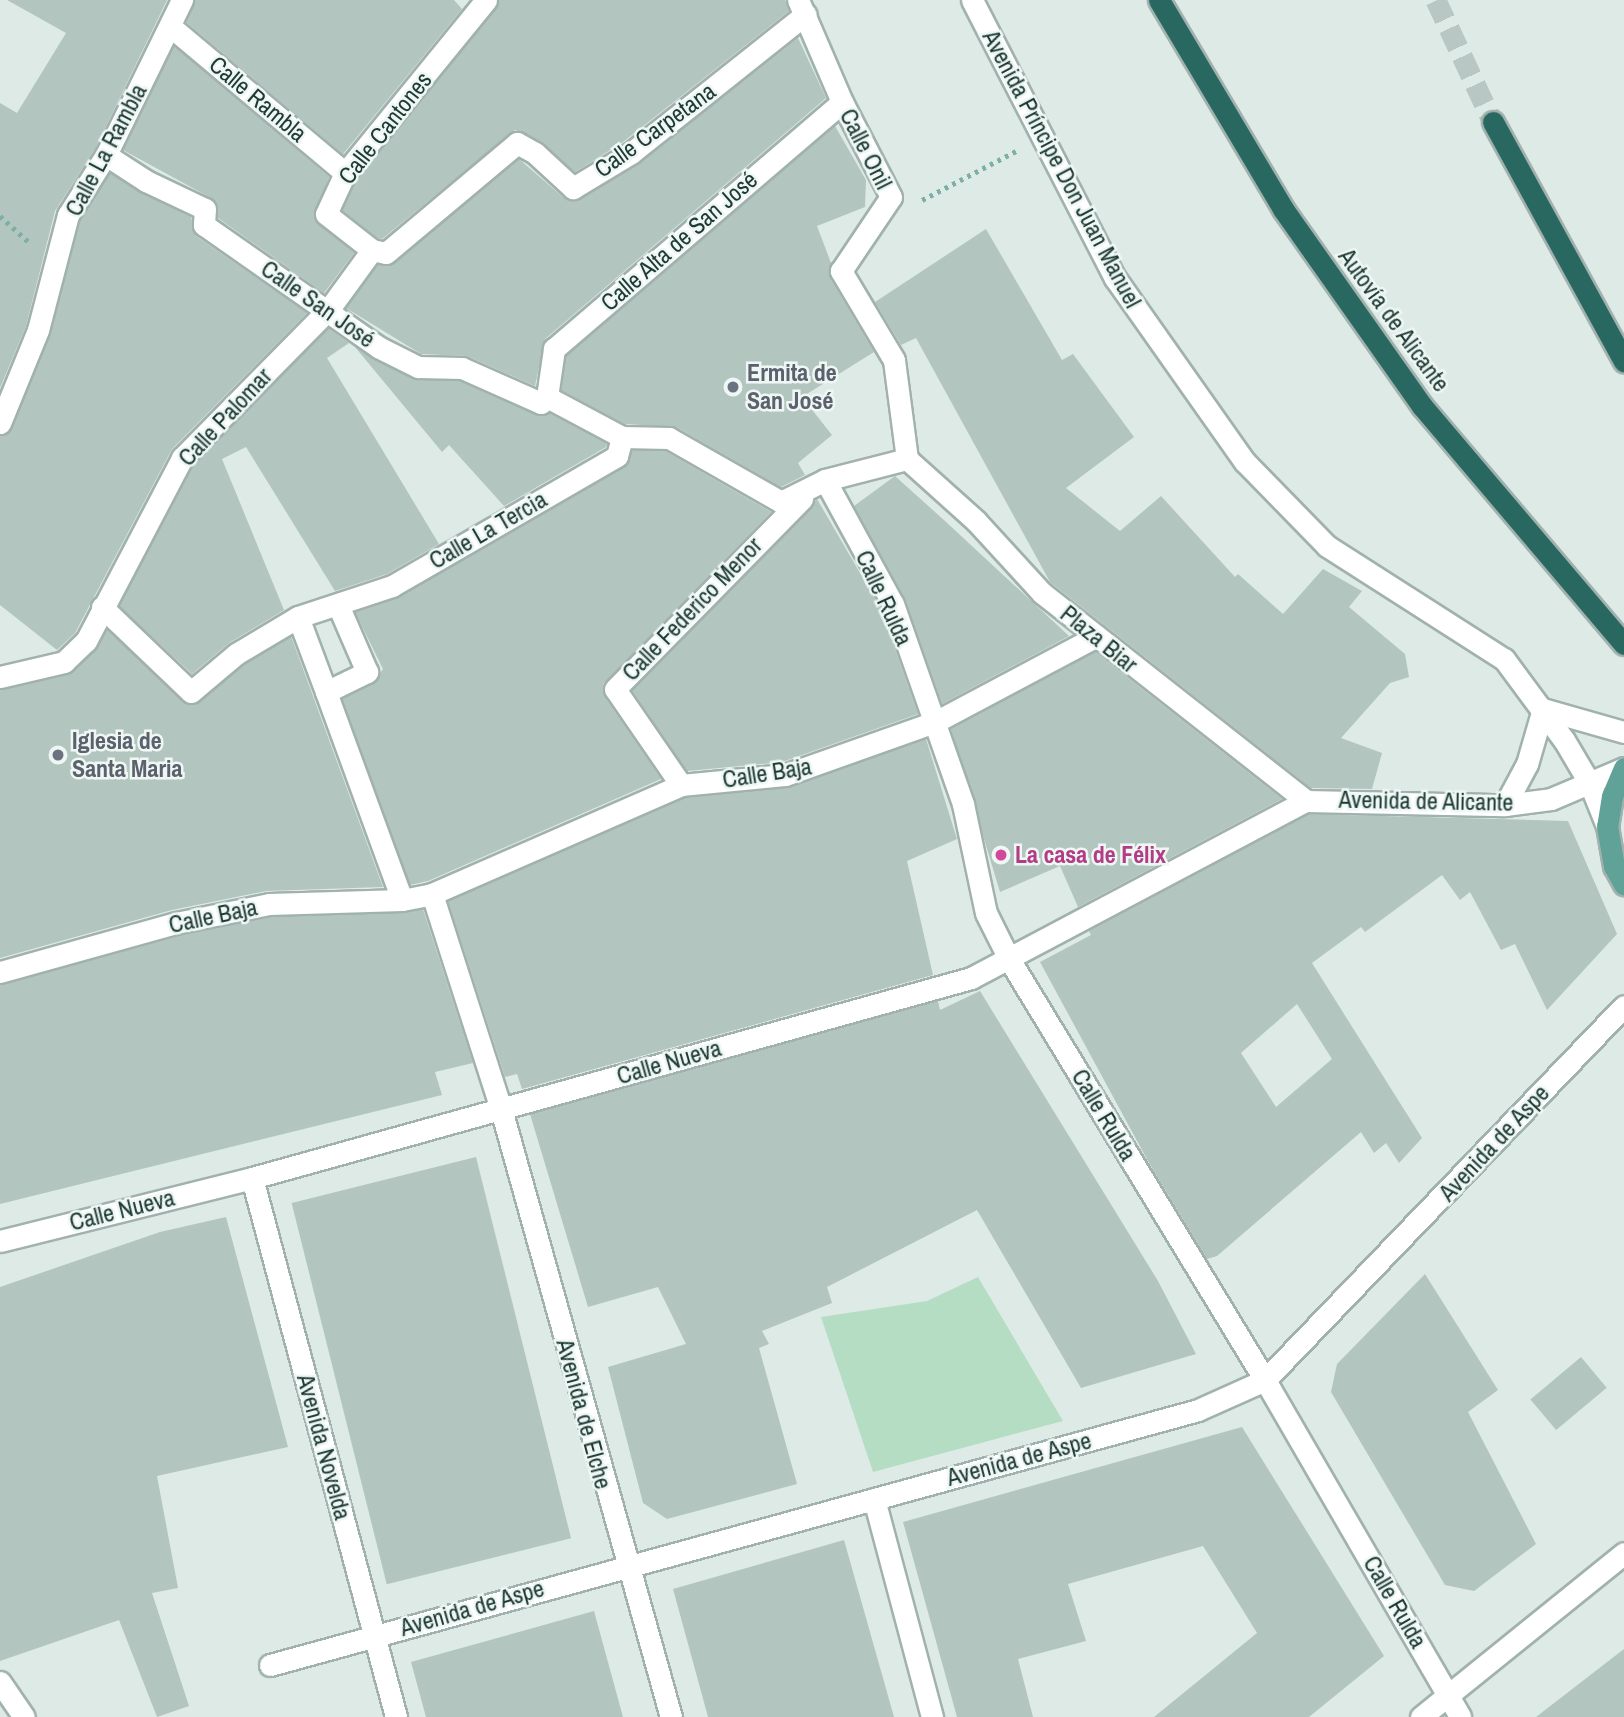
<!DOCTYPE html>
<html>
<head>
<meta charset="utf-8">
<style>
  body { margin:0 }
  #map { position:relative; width:1624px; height:1717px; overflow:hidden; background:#deeae6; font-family:"Archivo Narrow",sans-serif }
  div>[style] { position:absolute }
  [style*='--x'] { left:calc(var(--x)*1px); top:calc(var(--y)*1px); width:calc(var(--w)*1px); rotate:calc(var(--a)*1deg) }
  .green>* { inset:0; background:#b5ddc4 }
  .building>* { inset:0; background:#b3c5bf; transform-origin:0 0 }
  .highway-tunnel>* { height:21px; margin-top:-10.5px; transform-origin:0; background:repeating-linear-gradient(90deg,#b8c7c3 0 21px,transparent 0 31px) }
  .path>* { height:4.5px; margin-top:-2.25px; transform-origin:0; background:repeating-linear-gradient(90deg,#7cafa5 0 3.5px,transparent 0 8.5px) }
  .roads { filter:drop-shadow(2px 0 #a1b2ae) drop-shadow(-2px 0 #a1b2ae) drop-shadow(0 2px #a1b2ae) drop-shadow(0 -2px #a1b2ae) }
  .minor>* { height:21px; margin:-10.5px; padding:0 10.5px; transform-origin:10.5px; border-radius:10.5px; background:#fff }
  .major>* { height:21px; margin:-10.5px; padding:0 10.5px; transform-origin:10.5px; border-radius:10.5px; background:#60a298 }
  .highway>* { height:21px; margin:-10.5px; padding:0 10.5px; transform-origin:10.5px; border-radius:10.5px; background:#296761 }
  .dots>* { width:19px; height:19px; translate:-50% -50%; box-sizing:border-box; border:4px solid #eef7f3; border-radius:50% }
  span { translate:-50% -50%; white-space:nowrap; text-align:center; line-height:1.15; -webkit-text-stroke:5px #eef7f3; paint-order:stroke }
  .street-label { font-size:24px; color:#1f3a36 }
  .worship-label { font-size:24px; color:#5b616d; font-weight:700 }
  .left { translate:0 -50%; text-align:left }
  .hotel-label { font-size:24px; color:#b23c85; font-weight:700 }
</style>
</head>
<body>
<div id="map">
  <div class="green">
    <div style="clip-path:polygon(978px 1277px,1063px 1421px,873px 1472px,821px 1317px,927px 1301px)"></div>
  </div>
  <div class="building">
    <div style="clip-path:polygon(7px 0,167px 0,95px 149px,55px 211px,26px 326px,0 388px,0 103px,17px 113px,66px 33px)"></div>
    <div style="clip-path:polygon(195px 0,454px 0,462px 9px,343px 154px,186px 22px)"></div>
    <div style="clip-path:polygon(499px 0,785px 0,789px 11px,623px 142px,575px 172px,542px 142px,515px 130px,382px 239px,378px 238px,342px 210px,356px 180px)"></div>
    <div style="clip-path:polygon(798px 38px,826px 98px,545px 339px,535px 386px,467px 356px,421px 354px,346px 308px,378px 265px,394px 263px,519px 159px,564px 198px,580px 199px,639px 163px)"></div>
    <div style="clip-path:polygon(174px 46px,329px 177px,314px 219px,354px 253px,324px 293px,218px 218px,217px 203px,211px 198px,123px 150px)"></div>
    <div style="clip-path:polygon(835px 126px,866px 180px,865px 207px,817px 226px,831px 263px,830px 278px,874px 352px,802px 397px,832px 435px,798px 463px,805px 475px,781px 487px,676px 427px,625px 424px,561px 390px,566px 356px)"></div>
    <div style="clip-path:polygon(110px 173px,191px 217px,196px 236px,307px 313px,172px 449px,75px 633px,57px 650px,0 605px,0 436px,12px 428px,50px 335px,80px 220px)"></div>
    <div style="clip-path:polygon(986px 229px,1062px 360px,1073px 354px,1134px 437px,1066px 488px,1120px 531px,1161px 496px,1235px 577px,1238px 574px,1283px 614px,1323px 569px,1362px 591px,1349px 607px,1405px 654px,1409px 677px,1390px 683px,1341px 738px,1382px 753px,1372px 789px,1311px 788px,1050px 582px,916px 338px,901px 345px,875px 302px)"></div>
    <div style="clip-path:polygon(328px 328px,349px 343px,327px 358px,439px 544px,387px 574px,335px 591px,246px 447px,222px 459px,284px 610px,229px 643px,192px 674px,119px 606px,193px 466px)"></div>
    <div style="clip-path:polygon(355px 347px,413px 379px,459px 381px,536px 415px,549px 413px,607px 444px,606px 447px,504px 506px,449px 445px,442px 452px)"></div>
    <div style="clip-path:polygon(632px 450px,665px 451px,771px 512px,603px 684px,604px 696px,661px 779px,428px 881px,410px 885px,342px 699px,373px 683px,383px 669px,355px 612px,399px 597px,624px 467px)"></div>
    <div style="clip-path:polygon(895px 476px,945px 521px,1069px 636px,942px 704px,905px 599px,854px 506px)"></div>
    <div style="clip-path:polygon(817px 499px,881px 609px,918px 714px,782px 762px,687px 771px,632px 690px)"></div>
    <div style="clip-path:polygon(107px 630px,188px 705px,199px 702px,244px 665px,291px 636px,383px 887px,266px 891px,172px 910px,0 958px,0 690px,73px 672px,95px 650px)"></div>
    <div style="clip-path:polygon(1095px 652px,1282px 799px,1078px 907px,1060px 866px,1000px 892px,951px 729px)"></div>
    <div style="clip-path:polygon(926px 739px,957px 839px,907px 861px,933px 975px,522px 1089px,517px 1074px,505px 1077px,448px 901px,684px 798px,789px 787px)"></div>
    <div style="clip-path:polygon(evenodd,1309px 814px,1568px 821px,1617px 934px,1547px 1010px,1515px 944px,1501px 950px,1470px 892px,1460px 900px,1442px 875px,1365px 932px,1361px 927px,1312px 963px,1422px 1138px,1399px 1163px,1386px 1143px,1374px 1153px,1361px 1132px,1217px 1256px,1207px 1259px,1149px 1163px,1040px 962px,1091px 935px,1089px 931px,1309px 814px,1297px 1004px,1332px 1059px,1276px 1107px,1241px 1053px,1297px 1004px)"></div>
    <div style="clip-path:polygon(423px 909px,473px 1063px,435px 1072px,442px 1095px,0 1204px,0 985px,179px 936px,271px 917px)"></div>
    <div style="clip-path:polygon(980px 991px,1158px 1281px,1196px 1354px,1081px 1388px,977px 1210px,827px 1287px,832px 1303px,762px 1331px,769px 1344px,759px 1348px,797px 1484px,667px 1519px,643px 1503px,608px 1367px,686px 1344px,658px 1287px,588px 1307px,530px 1114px,938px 1001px,940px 1010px)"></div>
    <div style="left:476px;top:1157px;width:393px;height:190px;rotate:76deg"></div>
    <div style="clip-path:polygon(226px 1217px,288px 1447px,157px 1476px,178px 1588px,152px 1593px,189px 1706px,157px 1717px,119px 1620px,0 1661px,0 1287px,160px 1232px)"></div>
    <div style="clip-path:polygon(1425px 1274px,1498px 1390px,1468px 1412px,1536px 1544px,1474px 1591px,1445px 1585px,1331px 1392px,1337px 1364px)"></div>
    <div style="left:1581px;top:1357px;width:40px;height:66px;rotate:50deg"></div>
    <div style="clip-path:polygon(1242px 1427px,1384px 1656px,1309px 1717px,1154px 1717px,1257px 1633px,1203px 1546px,1068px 1584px,1086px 1641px,1018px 1659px,1033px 1717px,957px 1717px,903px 1522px)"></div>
    <div style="clip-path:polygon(844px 1540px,894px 1717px,708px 1717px,673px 1589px)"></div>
    <div style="clip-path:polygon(594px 1611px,623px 1717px,426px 1717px,411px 1662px)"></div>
    <div style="clip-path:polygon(1624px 1649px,1624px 1717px,1536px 1717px)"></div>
  </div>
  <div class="highway-tunnel">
    <div style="--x:1436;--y:0;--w:135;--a:65"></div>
  </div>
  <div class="path">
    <div style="--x:922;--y:200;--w:106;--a:-27.5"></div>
    <div style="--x:0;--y:216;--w:39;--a:42"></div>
  </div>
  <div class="roads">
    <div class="minor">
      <div style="--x:486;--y:0;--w:223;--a:129.2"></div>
      <div style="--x:345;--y:173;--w:45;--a:114.9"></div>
      <div style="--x:326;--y:214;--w:58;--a:38"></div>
      <div style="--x:372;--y:250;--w:14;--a:12"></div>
      <div style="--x:386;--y:253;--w:171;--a:-40"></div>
      <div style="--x:517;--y:143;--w:21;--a:29"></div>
      <div style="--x:535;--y:153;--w:52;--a:42.6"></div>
      <div style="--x:573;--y:188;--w:68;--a:-31.1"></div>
      <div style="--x:631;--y:153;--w:223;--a:-38.5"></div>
      <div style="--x:972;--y:0;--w:313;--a:62.8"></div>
      <div style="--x:1115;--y:278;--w:225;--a:54.8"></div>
      <div style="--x:1245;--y:462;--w:117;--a:45.7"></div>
      <div style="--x:1327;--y:546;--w:210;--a:32.6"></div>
      <div style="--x:1504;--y:659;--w:101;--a:53.5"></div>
      <div style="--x:1564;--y:740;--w:51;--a:59.4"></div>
      <div style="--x:1590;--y:784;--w:45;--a:68"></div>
      <div style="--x:170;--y:26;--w:229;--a:40"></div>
      <div style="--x:106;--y:155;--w:48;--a:33"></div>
      <div style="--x:146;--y:181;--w:65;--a:25.4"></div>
      <div style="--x:205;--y:209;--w:16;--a:94"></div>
      <div style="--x:204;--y:225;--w:213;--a:35"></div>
      <div style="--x:378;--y:347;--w:45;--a:26.6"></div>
      <div style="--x:418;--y:367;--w:44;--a:1.3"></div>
      <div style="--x:462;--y:368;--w:86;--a:23.9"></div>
      <div style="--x:541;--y:403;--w:8;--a:-45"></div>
      <div style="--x:547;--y:397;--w:85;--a:28.1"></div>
      <div style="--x:622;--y:437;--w:47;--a:1.2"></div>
      <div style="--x:669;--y:438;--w:129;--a:29.7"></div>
      <div style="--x:781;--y:502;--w:49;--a:-26.6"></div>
      <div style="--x:825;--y:480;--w:85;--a:-14.4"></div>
      <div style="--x:907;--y:459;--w:100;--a:-97.5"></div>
      <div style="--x:894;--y:360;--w:104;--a:-120.8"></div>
      <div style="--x:841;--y:271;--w:89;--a:-56"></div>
      <div style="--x:891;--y:197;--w:107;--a:-117.3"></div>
      <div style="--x:842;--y:102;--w:111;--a:-113.3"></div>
      <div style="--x:547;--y:397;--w:49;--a:-81.7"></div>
      <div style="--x:554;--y:349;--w:379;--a:-40.6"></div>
      <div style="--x:0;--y:423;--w:100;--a:-67.8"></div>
      <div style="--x:38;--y:330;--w:119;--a:-75.4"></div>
      <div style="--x:68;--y:215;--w:71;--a:-57.7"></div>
      <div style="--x:106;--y:155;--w:173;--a:-63.9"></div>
      <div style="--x:907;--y:459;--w:93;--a:41.9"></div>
      <div style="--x:976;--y:521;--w:98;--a:47.5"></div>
      <div style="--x:1042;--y:593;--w:336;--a:38.2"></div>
      <div style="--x:825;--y:480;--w:141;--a:61.3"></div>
      <div style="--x:893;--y:604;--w:212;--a:70.7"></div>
      <div style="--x:963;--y:804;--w:111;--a:78.1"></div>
      <div style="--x:986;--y:913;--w:51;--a:63.4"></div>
      <div style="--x:1009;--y:959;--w:493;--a:58.7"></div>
      <div style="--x:1265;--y:1380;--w:389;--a:59.9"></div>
      <div style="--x:102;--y:607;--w:123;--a:43.7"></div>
      <div style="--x:191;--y:692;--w:59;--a:-40.2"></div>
      <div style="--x:236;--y:654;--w:72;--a:-30.8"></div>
      <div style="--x:298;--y:617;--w:99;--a:-18.3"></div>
      <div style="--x:392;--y:586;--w:260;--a:-30"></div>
      <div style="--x:617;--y:456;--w:20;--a:-75"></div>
      <div style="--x:298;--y:617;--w:80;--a:69.5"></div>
      <div style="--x:326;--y:692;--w:46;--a:-26"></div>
      <div style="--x:367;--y:672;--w:73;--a:-113.4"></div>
      <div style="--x:0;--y:677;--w:66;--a:-13.2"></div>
      <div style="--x:64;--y:662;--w:30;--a:-44"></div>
      <div style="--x:86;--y:641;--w:207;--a:-62.3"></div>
      <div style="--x:182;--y:458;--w:209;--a:-45.4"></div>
      <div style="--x:329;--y:309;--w:73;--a:-53.9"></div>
      <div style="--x:326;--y:692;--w:221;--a:69.9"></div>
      <div style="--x:1543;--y:709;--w:84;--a:15.9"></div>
      <div style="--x:681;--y:785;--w:116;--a:-124.5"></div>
      <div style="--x:615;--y:689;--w:267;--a:-45.5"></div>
      <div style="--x:1505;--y:805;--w:47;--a:-61.8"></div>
      <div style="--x:1527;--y:764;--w:57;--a:-73.8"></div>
      <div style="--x:432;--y:894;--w:226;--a:72.2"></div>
      <div style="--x:501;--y:1109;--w:631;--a:74.38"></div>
      <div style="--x:0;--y:972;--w:183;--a:-15.6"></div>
      <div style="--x:176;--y:923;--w:95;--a:-11.5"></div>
      <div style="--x:269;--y:904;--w:133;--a:-1.7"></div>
      <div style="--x:402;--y:900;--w:31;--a:-11"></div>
      <div style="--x:432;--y:894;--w:272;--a:-23.6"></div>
      <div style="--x:681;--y:785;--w:104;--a:-5.5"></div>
      <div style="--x:785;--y:775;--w:159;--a:-19.5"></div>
      <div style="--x:935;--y:722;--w:183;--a:-28"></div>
      <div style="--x:252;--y:1178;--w:558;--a:75.04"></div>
      <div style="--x:0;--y:1241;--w:260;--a:-14"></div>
      <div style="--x:252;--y:1178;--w:746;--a:-15.54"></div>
      <div style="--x:971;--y:978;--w:379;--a:-27.9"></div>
      <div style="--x:1306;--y:801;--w:199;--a:1.2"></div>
      <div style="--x:1505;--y:805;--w:46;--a:-7.4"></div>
      <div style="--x:1551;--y:799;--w:79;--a:-23"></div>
      <div style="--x:874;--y:1499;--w:226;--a:75.1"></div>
      <div style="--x:270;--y:1665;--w:962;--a:-15.36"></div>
      <div style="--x:1198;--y:1410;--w:73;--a:-24.1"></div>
      <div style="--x:1265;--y:1380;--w:518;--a:-46.17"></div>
      <div style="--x:0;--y:1682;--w:42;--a:55.6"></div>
      <div style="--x:1421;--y:1717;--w:261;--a:-38.9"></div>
    </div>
    <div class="major">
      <div style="--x:1624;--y:768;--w:30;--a:113"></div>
      <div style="--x:1612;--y:796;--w:30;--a:99"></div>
      <div style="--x:1607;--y:826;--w:41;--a:80.1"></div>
      <div style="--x:1614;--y:866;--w:21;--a:61"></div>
    </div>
    <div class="highway">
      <div style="--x:1159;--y:0;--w:243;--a:59.3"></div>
      <div style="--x:1283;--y:209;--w:241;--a:54.8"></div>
      <div style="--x:1422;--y:406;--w:312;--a:49.7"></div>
      <div style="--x:1493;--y:122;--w:273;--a:61.3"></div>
    </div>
  </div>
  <div class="dots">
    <div style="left:733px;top:387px;background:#6b7280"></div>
    <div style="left:58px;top:755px;background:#6b7280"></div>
    <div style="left:1001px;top:855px;background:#d1479c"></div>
  </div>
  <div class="street-label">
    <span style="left:258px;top:99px;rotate:40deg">Calle Rambla</span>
    <span style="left:385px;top:128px;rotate:-52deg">Calle Cantones</span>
    <span style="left:655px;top:130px;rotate:-36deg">Calle Carpetana</span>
    <span style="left:866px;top:149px;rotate:63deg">Calle Onil</span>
    <span style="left:106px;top:150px;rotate:-62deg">Calle La Rambla</span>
    <span style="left:1062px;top:169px;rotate:62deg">Avenida Príncipe Don Juan Manuel</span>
    <span style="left:679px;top:241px;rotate:-41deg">Calle Alta de San José</span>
    <span style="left:318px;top:304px;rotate:35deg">Calle San José</span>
    <span style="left:1394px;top:320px;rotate:54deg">Autovía de Alicante</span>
    <span style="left:225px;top:417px;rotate:-47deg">Calle Palomar</span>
    <span style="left:488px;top:530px;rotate:-30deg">Calle La Tercia</span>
    <span style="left:884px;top:598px;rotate:65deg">Calle Rulda</span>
    <span style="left:692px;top:609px;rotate:-46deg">Calle Federico Menor</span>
    <span style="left:1099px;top:639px;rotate:39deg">Plaza Biar</span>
    <span style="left:767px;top:773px;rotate:-9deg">Calle Baja</span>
    <span style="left:1426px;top:801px;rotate:1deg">Avenida de Alicante</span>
    <span style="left:213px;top:916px;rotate:-12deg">Calle Baja</span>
    <span style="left:669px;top:1062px;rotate:-16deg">Calle Nueva</span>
    <span style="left:1104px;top:1115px;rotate:59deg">Calle Rulda</span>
    <span style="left:1494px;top:1143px;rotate:-47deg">Avenida de Aspe</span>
    <span style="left:122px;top:1210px;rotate:-14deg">Calle Nueva</span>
    <span style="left:584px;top:1414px;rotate:75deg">Avenida de Elche</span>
    <span style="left:324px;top:1447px;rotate:75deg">Avenida Novelda</span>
    <span style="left:1019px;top:1459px;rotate:-15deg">Avenida de Aspe</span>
    <span style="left:1395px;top:1602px;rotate:60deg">Calle Rulda</span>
    <span style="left:472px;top:1608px;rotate:-16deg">Avenida de Aspe</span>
  </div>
  <div class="worship-label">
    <span class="left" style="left:747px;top:387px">Ermita de<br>San José</span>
    <span class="left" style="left:72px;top:755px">Iglesia de<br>Santa Maria</span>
  </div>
  <div class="hotel-label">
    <span class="left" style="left:1015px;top:855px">La casa de Félix</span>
  </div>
</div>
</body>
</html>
